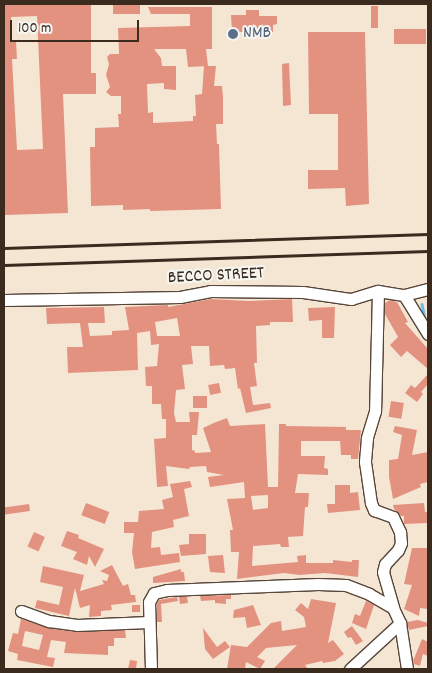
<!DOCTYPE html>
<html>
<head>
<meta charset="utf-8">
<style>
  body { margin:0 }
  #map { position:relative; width:432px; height:673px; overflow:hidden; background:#f5e6d4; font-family:Dekko,sans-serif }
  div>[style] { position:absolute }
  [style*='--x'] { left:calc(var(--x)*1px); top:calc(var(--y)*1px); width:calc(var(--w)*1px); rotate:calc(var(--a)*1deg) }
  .stream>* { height:2.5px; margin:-1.25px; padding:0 1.25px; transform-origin:1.25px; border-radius:1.25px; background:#6bbde6 }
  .building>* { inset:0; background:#e39280; transform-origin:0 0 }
  .roads { filter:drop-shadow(1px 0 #574639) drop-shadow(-1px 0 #574639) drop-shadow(0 1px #574639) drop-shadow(0 -1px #574639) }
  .minor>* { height:11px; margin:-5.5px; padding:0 5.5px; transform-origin:5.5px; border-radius:5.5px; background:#fff }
  .rail>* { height:2.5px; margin:-1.25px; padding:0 1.25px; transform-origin:1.25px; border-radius:1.25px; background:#3b2a1e }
  .dots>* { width:14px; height:14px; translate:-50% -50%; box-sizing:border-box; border:2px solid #f6f6f2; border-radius:50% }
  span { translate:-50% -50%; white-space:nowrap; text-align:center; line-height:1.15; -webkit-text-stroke:4px #f6f6f2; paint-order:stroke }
  .service-label { font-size:18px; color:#4e5e75 }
  .left { translate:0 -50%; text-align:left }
  .street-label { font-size:18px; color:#3b2a1e }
  .frame { position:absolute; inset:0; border:5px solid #3b2a1e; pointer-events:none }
  .scale { position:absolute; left:10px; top:20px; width:129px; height:22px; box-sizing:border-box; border:2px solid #3b2a1e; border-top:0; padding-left:6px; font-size:15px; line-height:18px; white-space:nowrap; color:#3b2a1e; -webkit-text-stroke:4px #f6f6f2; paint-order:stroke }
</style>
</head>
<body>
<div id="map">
  <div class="stream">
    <div style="--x:422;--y:304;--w:15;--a:79"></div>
  </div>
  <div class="building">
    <div style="clip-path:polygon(evenodd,4px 4px,91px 4px,91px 73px,96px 73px,96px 94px,63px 94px,68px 213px,4px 215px,4px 4px,37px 16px,43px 149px,17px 150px,12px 59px,17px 59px,16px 41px,12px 42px,11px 17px,37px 16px)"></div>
    <div style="left:113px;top:4px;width:27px;height:10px"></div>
    <div style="left:371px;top:6px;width:7px;height:22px"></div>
    <div style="clip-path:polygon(148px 7px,212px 7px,212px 49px,206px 49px,208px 66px,188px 67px,186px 49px,154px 49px,161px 58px,162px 66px,176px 66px,176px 90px,164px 89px,164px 83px,147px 84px,148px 113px,153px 112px,153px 123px,193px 121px,193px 116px,196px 116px,195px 95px,202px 94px,204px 66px,216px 66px,214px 86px,222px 86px,223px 97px,223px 124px,216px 124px,217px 144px,219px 144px,221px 209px,150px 211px,150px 209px,123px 210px,123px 205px,91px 206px,90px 147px,95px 147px,95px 128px,119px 127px,118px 114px,121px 114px,121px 96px,111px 96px,106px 92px,110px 87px,106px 75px,109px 64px,107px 57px,110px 54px,119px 54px,118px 28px,190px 26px,190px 14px,151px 14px)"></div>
    <div style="clip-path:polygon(246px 10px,259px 10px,259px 16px,277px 16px,277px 24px,273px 25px,273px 32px,232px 32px,231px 15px,246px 15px)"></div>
    <div style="left:394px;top:29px;width:32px;height:15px"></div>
    <div style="clip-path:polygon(308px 32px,365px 32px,369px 204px,346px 206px,345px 188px,308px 189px,308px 170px,338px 170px,338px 114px,309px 114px)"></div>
    <div style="clip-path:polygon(289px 63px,291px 105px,283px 106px,282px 64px)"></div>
    <div style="clip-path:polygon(evenodd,211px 299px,248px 301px,292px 299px,293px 322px,270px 322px,270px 325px,256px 326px,257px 363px,254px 363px,257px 386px,250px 387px,253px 405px,270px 403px,271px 408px,246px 413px,240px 388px,238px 389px,235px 368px,225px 369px,224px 365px,210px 366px,209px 346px,191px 346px,193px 364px,182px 365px,185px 389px,176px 390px,174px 413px,176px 422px,190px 422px,189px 412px,199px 412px,197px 435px,192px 435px,192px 450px,195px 451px,195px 453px,211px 452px,203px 428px,216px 422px,227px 418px,230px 426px,265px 424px,268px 487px,278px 487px,279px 424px,286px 424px,286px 426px,346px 427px,346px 430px,361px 430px,358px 459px,351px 459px,351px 455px,341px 455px,340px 441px,301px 441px,301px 456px,325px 456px,324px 468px,328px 469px,328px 475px,298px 474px,295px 493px,309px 493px,308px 507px,305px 507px,303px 536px,288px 537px,289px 547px,281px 547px,280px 544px,253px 546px,252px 566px,298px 562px,297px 556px,306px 555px,306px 563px,333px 563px,333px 560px,352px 562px,352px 560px,359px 560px,358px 577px,325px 573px,299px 575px,284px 573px,237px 579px,239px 552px,231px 552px,230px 530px,233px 530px,227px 499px,245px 498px,244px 482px,210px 487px,208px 477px,224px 475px,207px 472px,206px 466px,190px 467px,189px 469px,166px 466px,168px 486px,157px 487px,154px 439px,166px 438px,166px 419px,162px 419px,161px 404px,152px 404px,152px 386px,146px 386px,145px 367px,157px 366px,159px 344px,151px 345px,150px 331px,137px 333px,138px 370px,68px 373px,67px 347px,83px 347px,80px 323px,47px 324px,46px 308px,104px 307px,105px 323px,88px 323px,90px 336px,112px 335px,112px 331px,129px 330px,125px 307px,168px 305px,168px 307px,211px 299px,177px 318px,180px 336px,157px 336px,155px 322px,177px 318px,211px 299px,268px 495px,268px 508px,253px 510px,251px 496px,268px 495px)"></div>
    <div style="clip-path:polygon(390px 300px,397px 302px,408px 322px,405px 323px,428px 349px,428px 369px,407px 351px,401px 357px,390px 345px,398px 337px,385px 314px,385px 303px)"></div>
    <div style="clip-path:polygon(335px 307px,334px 338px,322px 338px,322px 320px,309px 321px,308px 308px)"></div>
    <div style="clip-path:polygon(428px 374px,428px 384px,421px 392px,423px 394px,417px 402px,405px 393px,411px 385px,415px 388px)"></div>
    <div style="left:219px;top:383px;width:10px;height:11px;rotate:79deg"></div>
    <div style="left:193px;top:396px;width:14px;height:12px"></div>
    <div style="left:391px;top:401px;width:13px;height:16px;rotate:9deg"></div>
    <div style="clip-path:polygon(395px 426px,417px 430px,412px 455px,428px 452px,428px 482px,420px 484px,421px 487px,393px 499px,389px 477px,389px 460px,398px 459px,402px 435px,393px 432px)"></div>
    <div style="clip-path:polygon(190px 481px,192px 487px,184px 489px,189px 516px,173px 520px,174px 527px,152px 532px,151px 548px,160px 547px,161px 555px,179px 553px,180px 562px,135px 569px,132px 552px,134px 533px,124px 533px,124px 522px,138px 522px,139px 511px,164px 509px,162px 500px,173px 497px,170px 484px)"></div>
    <div style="clip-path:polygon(335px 485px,350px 485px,350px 493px,358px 492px,360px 510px,328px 513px,327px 504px,335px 504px)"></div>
    <div style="left:86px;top:503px;width:25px;height:13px;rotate:21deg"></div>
    <div style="clip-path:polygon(424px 503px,425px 512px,428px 512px,428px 523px,404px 524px,404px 516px,401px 516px,394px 509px,393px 505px)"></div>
    <div style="left:29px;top:504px;width:7px;height:25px;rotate:82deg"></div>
    <div style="clip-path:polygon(67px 531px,79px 535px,78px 538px,104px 549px,95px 567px,89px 556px,87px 565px,73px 559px,77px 552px,61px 546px)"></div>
    <div style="left:34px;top:532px;width:12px;height:16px;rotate:24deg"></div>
    <div style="clip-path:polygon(189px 534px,206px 534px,206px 554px,181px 556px,179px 545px,189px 544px)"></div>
    <div style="clip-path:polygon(412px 548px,428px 548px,428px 609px,420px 608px,419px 616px,404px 609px,412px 585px,404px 584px)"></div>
    <div style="clip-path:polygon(223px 555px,225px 573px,210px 572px,208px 556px)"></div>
    <div style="clip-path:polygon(112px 565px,123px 586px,128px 584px,131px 595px,135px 595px,136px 602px,111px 605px,112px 610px,101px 611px,101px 616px,89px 617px,90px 605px,80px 608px,75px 588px,69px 616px,35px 608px,37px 600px,59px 605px,63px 587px,40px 582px,43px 566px,84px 575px,80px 591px,104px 584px,102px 580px,107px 581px,109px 575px,100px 571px)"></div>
    <div style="clip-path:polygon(181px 569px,181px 572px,184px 572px,185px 581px,153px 583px,153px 577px)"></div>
    <div style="clip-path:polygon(231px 595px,231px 599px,226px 599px,226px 604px,215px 603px,215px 600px,201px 601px,200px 596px)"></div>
    <div style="clip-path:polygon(177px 597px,178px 601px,161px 604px,162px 622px,157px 622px,157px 604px,159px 600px)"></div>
    <div style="clip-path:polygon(179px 597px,187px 597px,188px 603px,180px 604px)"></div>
    <div style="clip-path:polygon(311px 599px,336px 603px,328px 643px,333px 640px,344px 654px,335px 661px,323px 663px,322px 661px,305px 665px,308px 669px,273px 669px,297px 645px,266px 648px,257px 657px,265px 661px,260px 669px,246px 662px,245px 669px,227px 669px,231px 645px,247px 647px,271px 623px,281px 621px,282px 631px,306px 627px,304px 617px,295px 610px,301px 603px,308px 609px)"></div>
    <div style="clip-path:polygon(366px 601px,374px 605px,366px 629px,352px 623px,355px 614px,360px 616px)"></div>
    <div style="left:132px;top:605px;width:8px;height:7px"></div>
    <div style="clip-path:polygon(253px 605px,261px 625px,247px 628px,245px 617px,233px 618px,234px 610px)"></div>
    <div style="clip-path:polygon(evenodd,21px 619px,48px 628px,76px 632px,125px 630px,126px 638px,114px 638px,114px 646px,108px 646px,108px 655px,64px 653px,66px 642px,51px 640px,47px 657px,55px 658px,53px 667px,17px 660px,18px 654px,8px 651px,13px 633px,18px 634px,21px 619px,25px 631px,43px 635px,39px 650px,22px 646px,25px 631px)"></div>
    <div style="clip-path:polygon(418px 620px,428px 623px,428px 626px,409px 630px,407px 622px)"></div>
    <div style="clip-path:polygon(352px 626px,363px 641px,356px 645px,351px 637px,348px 638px,344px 632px)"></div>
    <div style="clip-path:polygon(203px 628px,217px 647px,225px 641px,230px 647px,213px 659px,205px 649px)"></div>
    <div style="clip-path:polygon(422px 639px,428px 642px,428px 656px,423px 654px,420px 666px,414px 664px,413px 661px)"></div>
    <div style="clip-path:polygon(130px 660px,137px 661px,136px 669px,128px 669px)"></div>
  </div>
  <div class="roads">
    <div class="minor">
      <div style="--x:378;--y:291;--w:120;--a:91.4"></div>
      <div style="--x:375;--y:411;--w:28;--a:107"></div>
      <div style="--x:367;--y:438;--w:24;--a:95"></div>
      <div style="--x:365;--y:462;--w:41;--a:81.7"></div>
      <div style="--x:371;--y:503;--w:8;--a:67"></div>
      <div style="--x:374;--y:510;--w:20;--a:20"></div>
      <div style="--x:393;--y:517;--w:17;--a:65"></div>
      <div style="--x:400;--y:532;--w:11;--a:85"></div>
      <div style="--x:401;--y:543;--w:8;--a:113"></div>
      <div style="--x:398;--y:550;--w:19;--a:133"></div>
      <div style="--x:385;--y:564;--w:8;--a:104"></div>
      <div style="--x:383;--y:572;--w:37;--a:74"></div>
      <div style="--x:393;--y:608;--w:17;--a:65"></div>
      <div style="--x:400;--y:623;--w:47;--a:81.3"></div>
      <div style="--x:404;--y:295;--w:46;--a:58.4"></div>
      <div style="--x:4;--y:300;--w:176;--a:-1"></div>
      <div style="--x:180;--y:297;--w:31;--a:-11"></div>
      <div style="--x:210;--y:291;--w:93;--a:0.6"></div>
      <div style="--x:303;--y:292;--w:49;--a:8.3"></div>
      <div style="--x:351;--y:299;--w:28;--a:-17"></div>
      <div style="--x:378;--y:291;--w:26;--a:9"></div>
      <div style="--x:404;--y:295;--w:25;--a:-14"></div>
      <div style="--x:21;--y:611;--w:30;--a:20"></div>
      <div style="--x:49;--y:621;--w:28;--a:8"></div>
      <div style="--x:77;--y:625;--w:72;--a:-2.4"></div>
      <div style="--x:151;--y:669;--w:67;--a:-91.7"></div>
      <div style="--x:149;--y:602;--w:10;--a:-61"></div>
      <div style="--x:154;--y:593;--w:13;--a:-13"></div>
      <div style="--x:167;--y:590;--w:151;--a:-2.3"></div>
      <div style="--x:318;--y:584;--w:28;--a:2"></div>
      <div style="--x:346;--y:585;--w:25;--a:21"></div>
      <div style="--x:369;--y:594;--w:28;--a:30"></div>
      <div style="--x:350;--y:669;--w:68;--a:-42.6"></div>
    </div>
  </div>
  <div class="rail">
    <div style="--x:4;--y:248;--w:424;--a:-1.9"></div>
    <div style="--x:4;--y:265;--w:424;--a:-1.9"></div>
  </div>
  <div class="dots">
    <div style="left:233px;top:34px;background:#5c6f8a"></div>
  </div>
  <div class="service-label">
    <span class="left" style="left:243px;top:34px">NMB</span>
  </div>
  <div class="street-label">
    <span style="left:216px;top:277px;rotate:-3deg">BECCO STREET</span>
  </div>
  <div class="frame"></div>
  <div class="scale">100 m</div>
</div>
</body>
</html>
